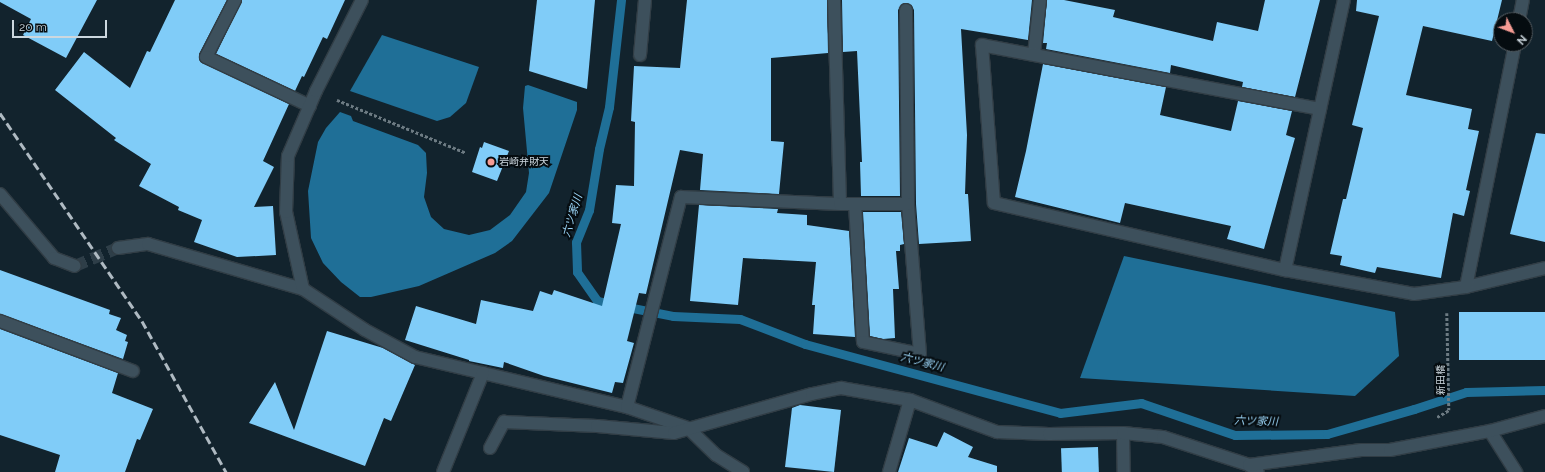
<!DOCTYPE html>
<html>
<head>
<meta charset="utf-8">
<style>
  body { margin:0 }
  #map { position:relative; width:1545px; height:472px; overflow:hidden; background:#12232d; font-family:Raleway,"Noto Sans JP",sans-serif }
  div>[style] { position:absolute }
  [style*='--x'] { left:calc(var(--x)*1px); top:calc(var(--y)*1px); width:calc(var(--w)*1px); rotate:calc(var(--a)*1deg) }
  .water>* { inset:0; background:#1f6f97 }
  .stream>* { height:9px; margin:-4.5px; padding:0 4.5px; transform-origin:4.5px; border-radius:4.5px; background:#1f6f97 }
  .building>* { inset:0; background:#80ccf8; transform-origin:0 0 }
  .minor-tunnel>* { height:12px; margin-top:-6px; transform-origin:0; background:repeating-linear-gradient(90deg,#2e3e48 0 12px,transparent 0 18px) }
  .path>* { height:2.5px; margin-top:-1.25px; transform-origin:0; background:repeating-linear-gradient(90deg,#6d7b83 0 3px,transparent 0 5px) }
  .roads { filter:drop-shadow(1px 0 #313d45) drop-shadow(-1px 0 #313d45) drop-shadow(0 1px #313d45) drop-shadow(0 -1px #313d45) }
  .minor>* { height:12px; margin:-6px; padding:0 6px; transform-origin:6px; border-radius:6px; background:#3d505c }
  .rail>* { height:3px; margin-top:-1.5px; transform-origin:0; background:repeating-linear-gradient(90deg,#afbac2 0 8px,transparent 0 12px) }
  .dots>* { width:11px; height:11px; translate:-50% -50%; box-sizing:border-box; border:2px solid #050c10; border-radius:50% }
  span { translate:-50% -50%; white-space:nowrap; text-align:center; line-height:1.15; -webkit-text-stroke:4px #050c10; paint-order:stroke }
  .poi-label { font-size:10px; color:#ccd7de }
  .left { translate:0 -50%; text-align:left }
  .street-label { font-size:10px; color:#ccd7de }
  .water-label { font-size:11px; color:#9bd5f7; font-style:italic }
  .north { position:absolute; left:1493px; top:12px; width:40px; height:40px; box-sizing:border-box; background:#050c10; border:1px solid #555d62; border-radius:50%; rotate:132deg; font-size:11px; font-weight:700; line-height:16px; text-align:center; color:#ccd7de }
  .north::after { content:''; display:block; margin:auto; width:14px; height:18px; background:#f59c94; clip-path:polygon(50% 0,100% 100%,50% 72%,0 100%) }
  .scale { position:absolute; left:12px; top:20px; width:95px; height:18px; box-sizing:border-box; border:2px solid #ccd7de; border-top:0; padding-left:5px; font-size:12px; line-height:14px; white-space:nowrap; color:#ccd7de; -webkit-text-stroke:3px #050c10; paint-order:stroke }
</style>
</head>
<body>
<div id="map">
  <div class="water">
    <div style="clip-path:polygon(382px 35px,479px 67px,466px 103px,450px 117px,437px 121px,350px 91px)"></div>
    <div style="clip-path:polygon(528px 85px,577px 102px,577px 110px,549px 193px,512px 241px,495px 253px,419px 286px,371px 297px,360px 297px,341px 282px,323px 263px,311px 238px,308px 191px,318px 142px,326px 128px,340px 112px,351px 116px,353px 121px,418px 145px,426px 153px,427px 173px,424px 197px,431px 217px,444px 229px,469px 235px,490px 230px,510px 215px,526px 192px,529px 173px,523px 108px,525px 86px)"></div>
    <div style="clip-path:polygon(1124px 256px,1395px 312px,1399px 356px,1355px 396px,1080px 378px)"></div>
  </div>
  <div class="stream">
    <div style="--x:621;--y:0;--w:108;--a:96.4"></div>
    <div style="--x:609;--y:107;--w:43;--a:103.4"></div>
    <div style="--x:599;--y:149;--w:62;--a:99.3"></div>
    <div style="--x:589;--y:210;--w:35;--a:112"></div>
    <div style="--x:576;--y:242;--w:30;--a:88"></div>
    <div style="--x:577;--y:272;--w:35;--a:55"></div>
    <div style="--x:597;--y:301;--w:77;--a:11.2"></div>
    <div style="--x:673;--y:316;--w:67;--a:2.6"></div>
    <div style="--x:740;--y:319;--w:70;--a:21"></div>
    <div style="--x:805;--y:344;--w:264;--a:15.1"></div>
    <div style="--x:1060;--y:413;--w:82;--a:-7"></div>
    <div style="--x:1141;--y:403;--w:99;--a:18.8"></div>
    <div style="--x:1235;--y:435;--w:92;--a:-0.6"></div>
    <div style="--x:1327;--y:434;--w:91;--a:-16"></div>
    <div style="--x:1414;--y:409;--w:55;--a:-18.1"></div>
    <div style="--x:1466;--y:392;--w:79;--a:-1.5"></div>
  </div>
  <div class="building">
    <div style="clip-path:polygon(0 0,97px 0,66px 58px,23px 35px,31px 19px,0 2px)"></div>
    <div style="clip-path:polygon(175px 0,227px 0,199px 54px,200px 61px,289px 104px,263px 161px,274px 167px,254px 207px,273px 206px,276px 255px,237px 257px,194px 242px,202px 220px,178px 210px,179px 207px,139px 186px,151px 164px,114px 140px,116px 138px,55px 90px,84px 52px,130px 88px,147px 51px,150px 52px)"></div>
    <div style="clip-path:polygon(242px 0,345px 0,327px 39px,323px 37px,304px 77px,302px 76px,295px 91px,216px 54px)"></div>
    <div style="clip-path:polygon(537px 0,595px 0,587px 89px,529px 71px)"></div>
    <div style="clip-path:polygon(687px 0,827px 0,828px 53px,771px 58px,771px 141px,784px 142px,779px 194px,700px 190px,703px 154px,680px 150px,646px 294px,639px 293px,627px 341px,634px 343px,623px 383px,615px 382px,612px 393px,544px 376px,504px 362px,503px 368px,469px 361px,469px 360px,405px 340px,416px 306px,476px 324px,481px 300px,533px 311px,540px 291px,552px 295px,554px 290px,602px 306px,621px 224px,612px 223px,616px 185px,634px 186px,635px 122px,631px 121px,634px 66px,680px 68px)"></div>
    <div style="clip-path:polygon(842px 0,1032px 0,1028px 40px,961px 29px,967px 135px,965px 194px,968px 194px,971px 241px,919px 244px,916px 204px,914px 10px,912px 6px,906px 3px,902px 4px,898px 10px,900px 196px,861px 196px,860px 162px,862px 162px,857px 51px,843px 52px)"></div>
    <div style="clip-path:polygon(1047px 0,1064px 0,1115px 10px,1113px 17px,1213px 41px,1217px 22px,1258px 31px,1265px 0,1320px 0,1295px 97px,1242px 87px,1243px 82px,1171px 65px,1170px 73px,1046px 49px,1047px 43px,1043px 43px)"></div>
    <div style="clip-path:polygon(1357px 0,1502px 0,1492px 41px,1423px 26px,1406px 95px,1472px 109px,1468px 129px,1479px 131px,1466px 190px,1470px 191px,1464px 216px,1453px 213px,1441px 278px,1377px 267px,1375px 273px,1340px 265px,1342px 256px,1330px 254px,1343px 199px,1346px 199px,1363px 128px,1352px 125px,1379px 16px,1356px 11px)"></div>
    <div style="clip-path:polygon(1043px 64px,1166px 87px,1160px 115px,1231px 131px,1238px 101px,1292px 111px,1286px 135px,1295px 138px,1264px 249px,1227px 239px,1231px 226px,1125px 203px,1120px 223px,1015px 197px,1026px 151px)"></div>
    <div style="clip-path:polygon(1536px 133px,1545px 134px,1545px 242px,1510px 234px)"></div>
    <div style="clip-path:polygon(484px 142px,509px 151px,497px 181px,472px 172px,480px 147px,482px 148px)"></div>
    <div style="clip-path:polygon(699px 205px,778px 209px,777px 213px,807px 215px,807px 225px,849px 231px,855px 337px,813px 334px,815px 305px,812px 305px,816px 262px,743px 258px,738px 305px,690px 301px)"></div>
    <div style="clip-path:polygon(863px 212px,901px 212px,904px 244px,900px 245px,900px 251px,896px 251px,899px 289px,893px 289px,895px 338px,883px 339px,870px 336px)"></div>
    <div style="clip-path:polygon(0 270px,110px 310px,109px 314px,121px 318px,116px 330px,127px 335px,125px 341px,128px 342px,123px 359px,0 314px)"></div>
    <div style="left:1545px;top:312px;width:48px;height:86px;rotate:90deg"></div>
    <div style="clip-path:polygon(0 329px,118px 373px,112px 393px,153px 409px,140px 440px,137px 439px,125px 472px,55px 472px,60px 455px,0 435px)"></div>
    <div style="clip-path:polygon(327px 331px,383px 348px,415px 365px,391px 421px,384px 418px,365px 466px,249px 423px,275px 382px,294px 430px)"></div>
    <div style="clip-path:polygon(800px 405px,841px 410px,834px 472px,785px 467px,792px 408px)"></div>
    <div style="clip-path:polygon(944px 432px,973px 447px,968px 457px,997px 466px,997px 472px,898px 472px,909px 438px,937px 447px)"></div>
    <div style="left:1098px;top:447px;width:25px;height:37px;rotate:88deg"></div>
  </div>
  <div class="minor-tunnel">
    <div style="--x:75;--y:266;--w:47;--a:-22.7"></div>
  </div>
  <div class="path">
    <div style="--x:337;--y:100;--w:139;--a:22.3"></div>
    <div style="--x:1447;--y:313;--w:97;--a:88.8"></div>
    <div style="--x:1437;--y:417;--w:14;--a:-30"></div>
  </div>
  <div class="roads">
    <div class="minor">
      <div style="--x:235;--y:0;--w:64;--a:117"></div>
      <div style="--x:206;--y:57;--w:115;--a:25.2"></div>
      <div style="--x:834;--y:0;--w:204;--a:88.3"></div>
      <div style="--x:1519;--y:20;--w:20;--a:-79"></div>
      <div style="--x:1034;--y:54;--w:54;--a:-83.7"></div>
      <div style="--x:640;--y:55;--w:55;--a:-84.8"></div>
      <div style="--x:1320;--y:109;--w:344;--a:-169.3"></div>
      <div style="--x:982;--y:45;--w:158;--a:85.7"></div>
      <div style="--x:994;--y:203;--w:299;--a:13"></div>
      <div style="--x:1285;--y:270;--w:131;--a:10.5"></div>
      <div style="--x:1414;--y:294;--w:52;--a:-7.7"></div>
      <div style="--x:1466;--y:287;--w:81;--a:-13.5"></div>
      <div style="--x:0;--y:194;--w:84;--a:49.8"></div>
      <div style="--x:54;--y:258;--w:22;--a:21"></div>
      <div style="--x:855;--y:204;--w:138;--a:86.7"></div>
      <div style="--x:863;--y:342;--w:58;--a:11.9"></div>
      <div style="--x:920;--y:354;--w:150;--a:-94.6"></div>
      <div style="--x:908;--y:204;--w:194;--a:-90.6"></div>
      <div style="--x:118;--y:248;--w:30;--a:-8"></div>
      <div style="--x:148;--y:244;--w:161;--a:16.2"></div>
      <div style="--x:303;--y:289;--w:74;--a:33.5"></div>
      <div style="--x:365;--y:330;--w:57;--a:28.4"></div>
      <div style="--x:415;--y:357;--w:218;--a:13.3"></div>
      <div style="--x:627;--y:407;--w:65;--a:19"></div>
      <div style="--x:688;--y:428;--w:39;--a:44"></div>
      <div style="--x:716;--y:455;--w:32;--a:32"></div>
      <div style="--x:1285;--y:270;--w:276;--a:-77.7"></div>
      <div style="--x:1466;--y:287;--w:248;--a:-78.6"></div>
      <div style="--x:303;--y:289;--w:79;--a:-102.4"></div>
      <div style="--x:286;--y:212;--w:56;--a:-88"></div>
      <div style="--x:288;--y:156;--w:71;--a:-66.7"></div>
      <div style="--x:316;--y:91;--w:102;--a:-63.2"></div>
      <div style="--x:0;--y:321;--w:142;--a:20.6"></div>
      <div style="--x:627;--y:407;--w:217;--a:-75.6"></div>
      <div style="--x:681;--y:197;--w:159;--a:2.5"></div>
      <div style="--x:840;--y:204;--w:68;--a:0"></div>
      <div style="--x:1490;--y:431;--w:49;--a:57.6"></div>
      <div style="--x:1123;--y:433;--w:39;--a:89"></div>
      <div style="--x:490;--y:448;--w:30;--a:-62"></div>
      <div style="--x:504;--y:422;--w:93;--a:2.5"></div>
      <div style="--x:597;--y:426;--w:77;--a:5.2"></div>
      <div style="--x:674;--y:433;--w:143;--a:-15.8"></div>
      <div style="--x:812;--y:394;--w:30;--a:-12"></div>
      <div style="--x:841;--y:388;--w:70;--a:9.9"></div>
      <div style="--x:910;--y:400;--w:93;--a:20.2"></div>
      <div style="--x:997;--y:432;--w:52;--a:2.2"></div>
      <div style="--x:1049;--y:434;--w:74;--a:-0.8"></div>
      <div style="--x:1123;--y:433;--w:40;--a:5.7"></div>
      <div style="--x:1163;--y:437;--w:90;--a:18"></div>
      <div style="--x:1249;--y:465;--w:11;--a:38"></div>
      <div style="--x:1249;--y:465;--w:113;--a:-7.6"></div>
      <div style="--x:1361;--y:450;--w:29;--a:0"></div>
      <div style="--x:1390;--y:450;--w:102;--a:-10.8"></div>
      <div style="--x:1490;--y:431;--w:57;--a:-15.3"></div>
      <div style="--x:443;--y:472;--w:107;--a:-68"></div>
      <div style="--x:889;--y:472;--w:75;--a:-73.7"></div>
    </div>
  </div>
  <div class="rail">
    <div style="--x:0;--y:113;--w:252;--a:55.7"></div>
    <div style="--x:142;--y:321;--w:173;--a:60.9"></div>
  </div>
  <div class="dots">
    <div style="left:491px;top:162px;background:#f59c94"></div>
  </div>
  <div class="poi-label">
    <span class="left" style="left:499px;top:162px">岩崎弁財天</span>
  </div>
  <div class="street-label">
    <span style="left:1441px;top:380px;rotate:-90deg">新田橋</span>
  </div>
  <div class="water-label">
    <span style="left:573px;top:216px;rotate:-73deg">六ツ家川</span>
    <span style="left:922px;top:363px;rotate:15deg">六ツ家川</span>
    <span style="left:1256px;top:422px;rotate:2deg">六ツ家川</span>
  </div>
  <div class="north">N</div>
  <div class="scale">20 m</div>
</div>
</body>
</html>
